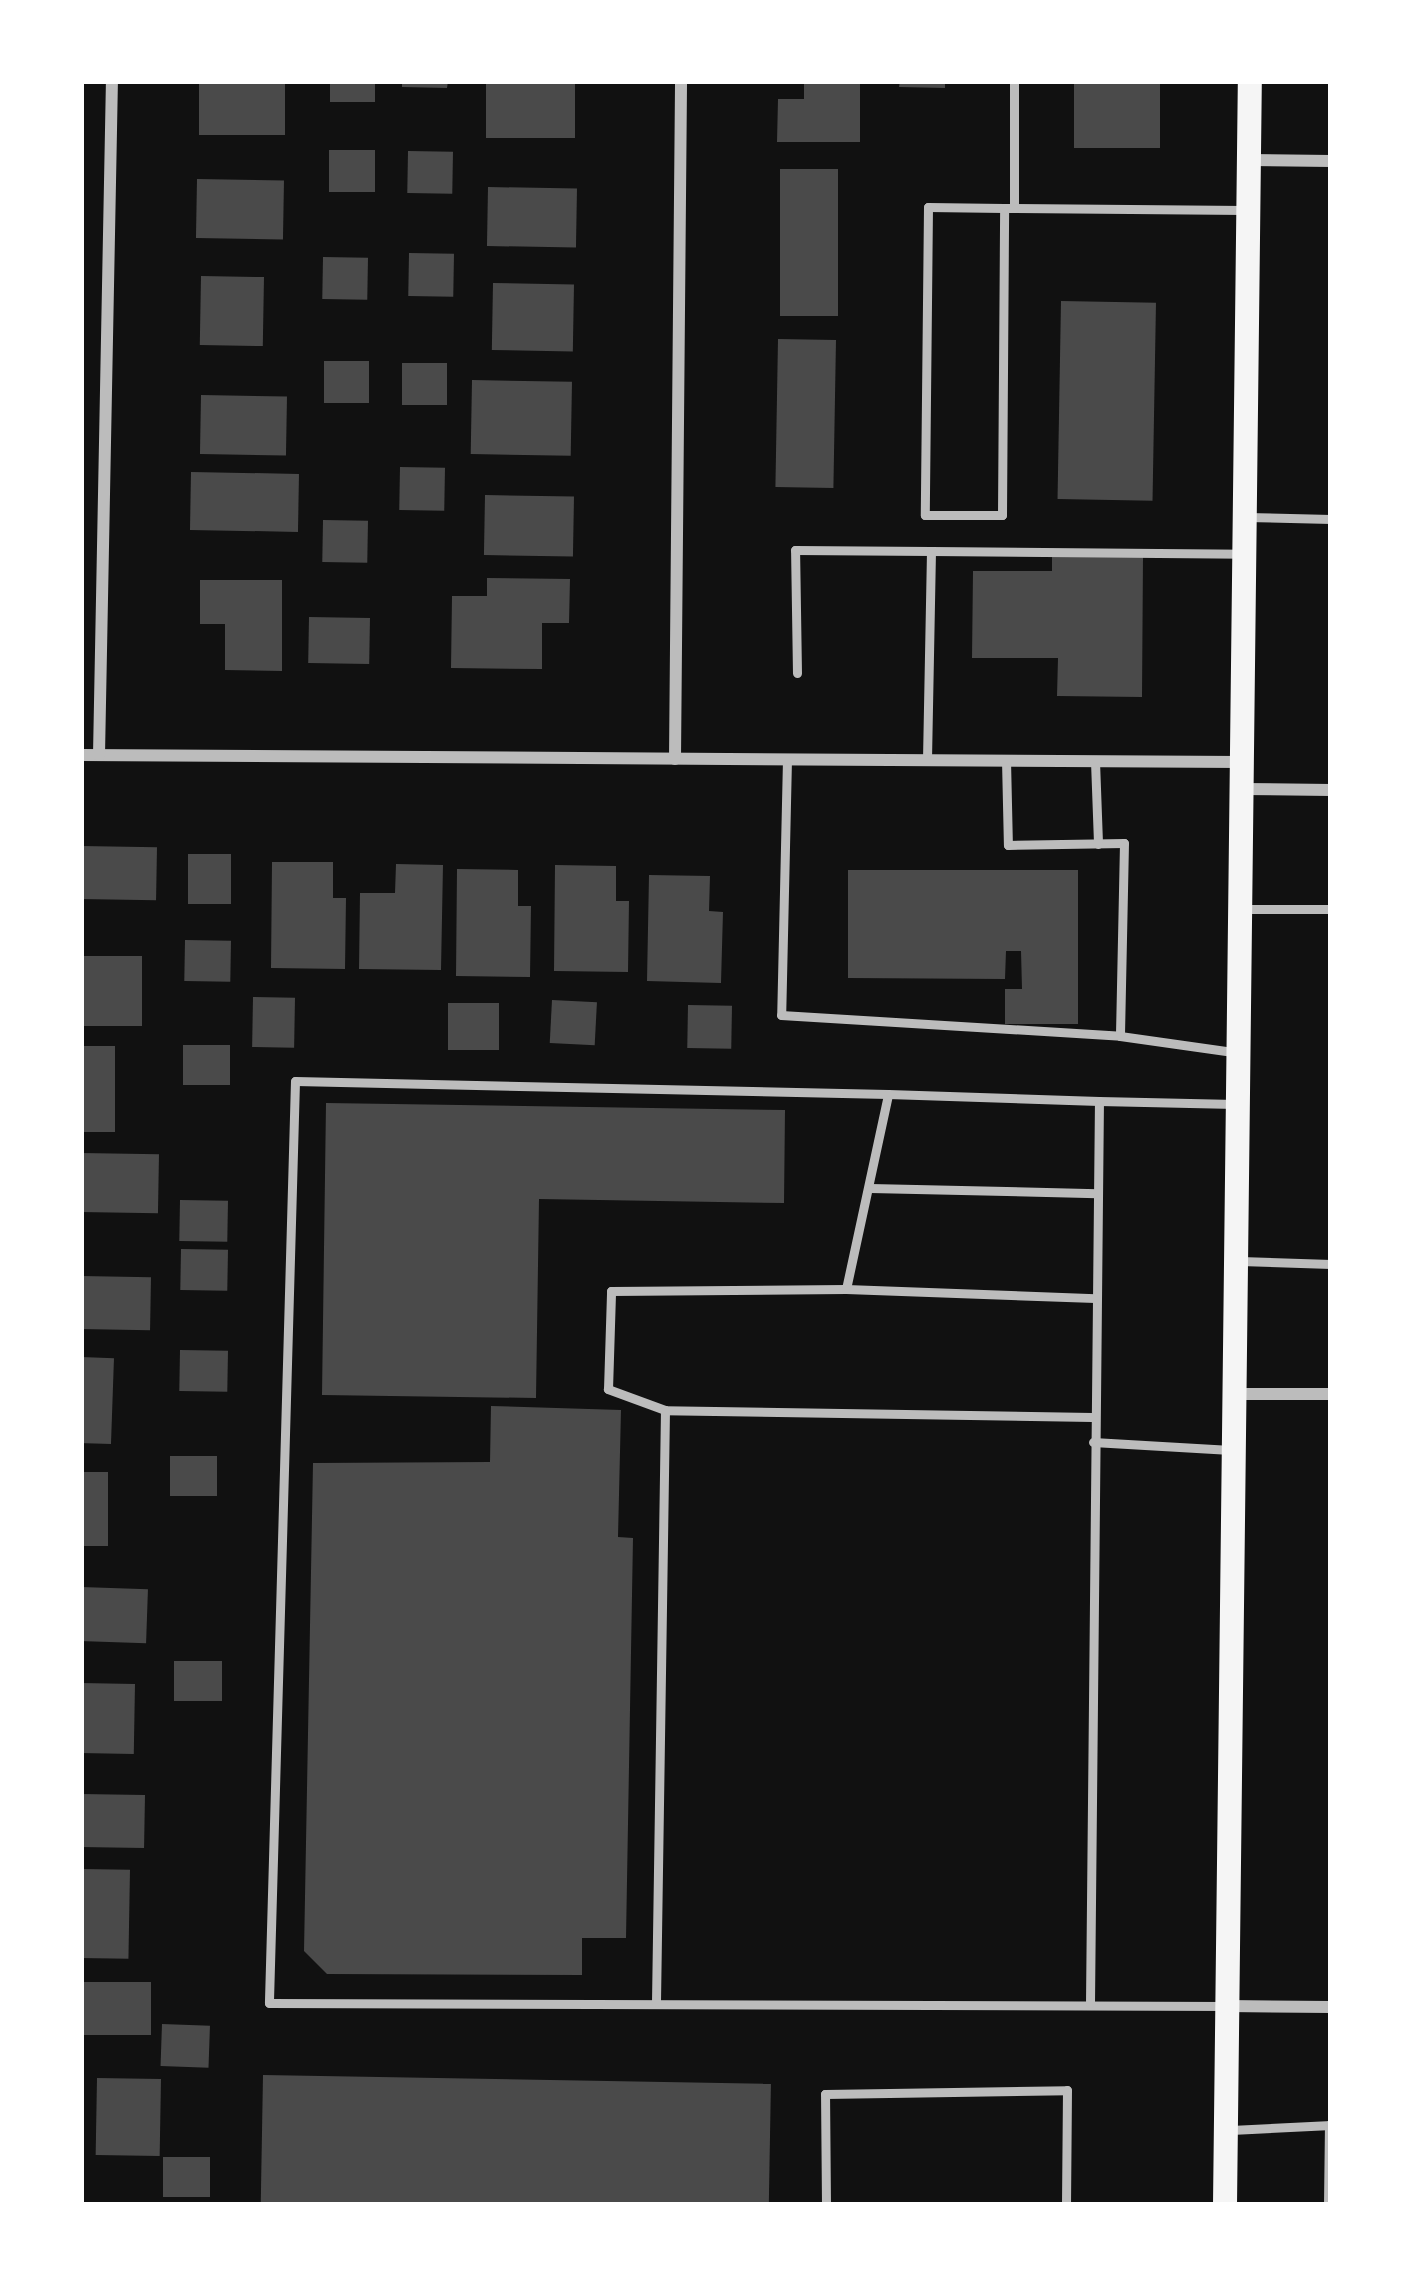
<!DOCTYPE html>
<html>
<head>
<meta charset="utf-8">
<style>
  body { margin:0 }
  #map { position:relative; width:1412px; height:2286px; overflow:hidden; background:#111; font-family:Rubik,sans-serif }
  div>[style] { position:absolute }
  [style*='--x'] { left:calc(var(--x)*1px); top:calc(var(--y)*1px); width:calc(var(--w)*1px); rotate:calc(var(--a)*1deg) }
  .building>* { inset:0; background:#4a4a4a; transform-origin:0 0 }
  .service>* { height:9px; margin:-4.5px; padding:0 4.5px; transform-origin:4.5px; border-radius:4.5px; background:#bcbcbc }
  .minor>* { height:12px; margin:-6px; padding:0 6px; transform-origin:6px; border-radius:6px; background:#bcbcbc }
  .secondary>* { height:24px; margin:-12px; padding:0 12px; transform-origin:12px; border-radius:12px; background:#f5f5f5 }
  span { translate:-50% -50%; white-space:nowrap; text-align:center; line-height:1.15; -webkit-text-stroke:12px #fff; paint-order:stroke }
  .frame { position:absolute; inset:0; border:84px solid #fff; pointer-events:none }
</style>
</head>
<body>
<div id="map">
  <div class="building">
    <div style="left:199px;top:81px;width:86px;height:54px"></div>
    <div style="left:330px;top:81px;width:45px;height:21px"></div>
    <div style="clip-path:polygon(402px 81px,448px 81px,447px 88px,402px 87px)"></div>
    <div style="left:486px;top:81px;width:89px;height:57px"></div>
    <div style="clip-path:polygon(804px 81px,860px 81px,860px 142px,777px 142px,778px 99px,804px 99px)"></div>
    <div style="clip-path:polygon(900px 81px,945px 81px,945px 88px,899px 87px)"></div>
    <div style="left:1074px;top:81px;width:86px;height:67px"></div>
    <div style="left:329px;top:150px;width:46px;height:42px"></div>
    <div style="left:408px;top:151px;width:45px;height:42px;rotate:1deg"></div>
    <div style="left:780px;top:169px;width:58px;height:147px"></div>
    <div style="left:197px;top:179px;width:87px;height:59px;rotate:1deg"></div>
    <div style="left:488px;top:187px;width:89px;height:59px;rotate:1deg"></div>
    <div style="left:409px;top:253px;width:45px;height:43px;rotate:1deg"></div>
    <div style="left:323px;top:257px;width:45px;height:42px;rotate:1deg"></div>
    <div style="left:201px;top:276px;width:63px;height:69px;rotate:1deg"></div>
    <div style="left:493px;top:283px;width:81px;height:67px;rotate:1deg"></div>
    <div style="left:1061px;top:301px;width:95px;height:198px;rotate:1deg"></div>
    <div style="left:778px;top:339px;width:58px;height:148px;rotate:1deg"></div>
    <div style="left:324px;top:361px;width:45px;height:42px"></div>
    <div style="left:402px;top:363px;width:45px;height:42px"></div>
    <div style="left:472px;top:380px;width:100px;height:74px;rotate:1deg"></div>
    <div style="left:201px;top:395px;width:86px;height:59px;rotate:1deg"></div>
    <div style="left:400px;top:467px;width:45px;height:43px;rotate:1deg"></div>
    <div style="left:191px;top:472px;width:108px;height:58px;rotate:1deg"></div>
    <div style="left:485px;top:495px;width:89px;height:60px;rotate:1deg"></div>
    <div style="left:323px;top:520px;width:45px;height:42px;rotate:1deg"></div>
    <div style="clip-path:polygon(1052px 556px,1143px 557px,1142px 697px,1057px 696px,1058px 658px,972px 658px,973px 571px,1052px 571px)"></div>
    <div style="clip-path:polygon(487px 578px,570px 579px,569px 623px,542px 623px,542px 669px,451px 668px,452px 596px,487px 596px)"></div>
    <div style="clip-path:polygon(200px 580px,282px 580px,282px 671px,225px 670px,225px 624px,200px 624px)"></div>
    <div style="left:309px;top:617px;width:61px;height:46px;rotate:1deg"></div>
    <div style="left:81px;top:846px;width:76px;height:53px;rotate:1deg"></div>
    <div style="left:188px;top:854px;width:43px;height:50px"></div>
    <div style="clip-path:polygon(272px 862px,333px 862px,333px 898px,346px 898px,345px 969px,271px 968px)"></div>
    <div style="clip-path:polygon(396px 864px,443px 865px,441px 970px,359px 969px,360px 893px,395px 893px)"></div>
    <div style="clip-path:polygon(555px 865px,616px 866px,616px 901px,629px 901px,628px 972px,554px 971px)"></div>
    <div style="clip-path:polygon(457px 869px,518px 870px,518px 906px,531px 906px,530px 977px,456px 976px)"></div>
    <div style="clip-path:polygon(848px 870px,1078px 870px,1078px 1024px,1005px 1024px,1005px 989px,1022px 989px,1021px 951px,1006px 951px,1005px 979px,848px 978px)"></div>
    <div style="clip-path:polygon(649px 875px,710px 876px,709px 911px,723px 912px,721px 983px,647px 981px)"></div>
    <div style="left:185px;top:940px;width:46px;height:41px;rotate:1deg"></div>
    <div style="left:81px;top:956px;width:61px;height:70px"></div>
    <div style="left:253px;top:997px;width:42px;height:50px;rotate:1deg"></div>
    <div style="left:552px;top:1000px;width:45px;height:43px;rotate:3deg"></div>
    <div style="left:448px;top:1003px;width:51px;height:47px"></div>
    <div style="left:688px;top:1005px;width:44px;height:43px;rotate:1deg"></div>
    <div style="left:183px;top:1045px;width:47px;height:40px"></div>
    <div style="left:81px;top:1046px;width:34px;height:86px"></div>
    <div style="clip-path:polygon(326px 1103px,785px 1110px,784px 1203px,539px 1199px,536px 1398px,322px 1395px)"></div>
    <div style="left:81px;top:1153px;width:78px;height:59px;rotate:1deg"></div>
    <div style="left:180px;top:1200px;width:48px;height:41px;rotate:1deg"></div>
    <div style="left:181px;top:1249px;width:47px;height:41px;rotate:1deg"></div>
    <div style="left:81px;top:1276px;width:70px;height:53px;rotate:1deg"></div>
    <div style="left:180px;top:1350px;width:48px;height:41px;rotate:1deg"></div>
    <div style="left:81px;top:1357px;width:33px;height:86px;rotate:2deg"></div>
    <div style="clip-path:polygon(491px 1406px,621px 1410px,618px 1537px,633px 1538px,626px 1938px,582px 1938px,582px 1975px,327px 1974px,304px 1951px,313px 1463px,490px 1462px)"></div>
    <div style="left:170px;top:1456px;width:47px;height:40px"></div>
    <div style="left:81px;top:1472px;width:27px;height:74px"></div>
    <div style="left:81px;top:1587px;width:67px;height:54px;rotate:2deg"></div>
    <div style="left:174px;top:1661px;width:48px;height:40px"></div>
    <div style="left:81px;top:1683px;width:54px;height:70px;rotate:1deg"></div>
    <div style="left:81px;top:1794px;width:64px;height:53px;rotate:1deg"></div>
    <div style="left:81px;top:1869px;width:49px;height:89px;rotate:1deg"></div>
    <div style="left:81px;top:1982px;width:70px;height:53px"></div>
    <div style="left:162px;top:2024px;width:48px;height:42px;rotate:2deg"></div>
    <div style="left:263px;top:2075px;width:508px;height:130px;rotate:1deg"></div>
    <div style="left:97px;top:2078px;width:64px;height:77px;rotate:1deg"></div>
    <div style="left:163px;top:2157px;width:47px;height:40px"></div>
  </div>
  <div class="service">
    <div style="--x:1004;--y:208;--w:76;--a:-179.2"></div>
    <div style="--x:928;--y:207;--w:308;--a:90.6"></div>
    <div style="--x:925;--y:515;--w:77;--a:0"></div>
    <div style="--x:1002;--y:515;--w:307;--a:-89.6"></div>
    <div style="--x:1004;--y:208;--w:241;--a:0.5"></div>
    <div style="--x:1014;--y:208;--w:127;--a:-90"></div>
    <div style="--x:1246;--y:517;--w:85;--a:1.3"></div>
    <div style="--x:931;--y:551;--w:313;--a:0.5"></div>
    <div style="--x:797;--y:673;--w:123;--a:-90.9"></div>
    <div style="--x:795;--y:550;--w:136;--a:0.4"></div>
    <div style="--x:931;--y:551;--w:209;--a:91.1"></div>
    <div style="--x:787;--y:759;--w:256;--a:91.3"></div>
    <div style="--x:781;--y:1015;--w:340;--a:3.5"></div>
    <div style="--x:1120;--y:1036;--w:114;--a:8.1"></div>
    <div style="--x:1006;--y:760;--w:85;--a:88.7"></div>
    <div style="--x:1008;--y:845;--w:116;--a:-1"></div>
    <div style="--x:1124;--y:843;--w:193;--a:91.2"></div>
    <div style="--x:1095;--y:761;--w:83;--a:87.9"></div>
    <div style="--x:1241;--y:909;--w:90;--a:0"></div>
    <div style="--x:888;--y:1094;--w:593;--a:-178.74"></div>
    <div style="--x:295;--y:1081;--w:922;--a:91.62"></div>
    <div style="--x:269;--y:2003;--w:957;--a:0.18"></div>
    <div style="--x:870;--y:1188;--w:227;--a:1.3"></div>
    <div style="--x:1240;--y:1261;--w:91;--a:1.9"></div>
    <div style="--x:846;--y:1289;--w:249;--a:2.1"></div>
    <div style="--x:1092;--y:1417;--w:427;--a:-179.1"></div>
    <div style="--x:665;--y:1410;--w:61;--a:-159.8"></div>
    <div style="--x:608;--y:1389;--w:98;--a:-88.2"></div>
    <div style="--x:611;--y:1291;--w:235;--a:-0.5"></div>
    <div style="--x:846;--y:1289;--w:199;--a:-77.8"></div>
    <div style="--x:888;--y:1094;--w:211;--a:1.9"></div>
    <div style="--x:1093;--y:1442;--w:138;--a:3.3"></div>
    <div style="--x:656;--y:2002;--w:592;--a:-89.13"></div>
    <div style="--x:1090;--y:2003;--w:902;--a:-89.43"></div>
    <div style="--x:1099;--y:1101;--w:136;--a:1.3"></div>
    <div style="--x:1231;--y:2130;--w:100;--a:-2.9"></div>
    <div style="--x:826;--y:2205;--w:111;--a:-90.5"></div>
    <div style="--x:825;--y:2094;--w:242;--a:-0.9"></div>
    <div style="--x:1067;--y:2090;--w:115;--a:90.5"></div>
    <div style="--x:1328;--y:2205;--w:80;--a:-89.3"></div>
  </div>
  <div class="minor">
    <div style="--x:1249;--y:160;--w:82;--a:0.7"></div>
    <div style="--x:81;--y:755;--w:1161;--a:0.35"></div>
    <div style="--x:99;--y:755;--w:674;--a:-88.9"></div>
    <div style="--x:675;--y:759;--w:678;--a:-89.49"></div>
    <div style="--x:1242;--y:789;--w:89;--a:0.6"></div>
    <div style="--x:1234;--y:1394;--w:97;--a:0"></div>
    <div style="--x:1227;--y:2006;--w:104;--a:0.6"></div>
  </div>
  <div class="secondary">
    <div style="--x:1225;--y:2205;--w:2124;--a:-89.33"></div>
  </div>
  <div class="frame"></div>
</div>
</body>
</html>
